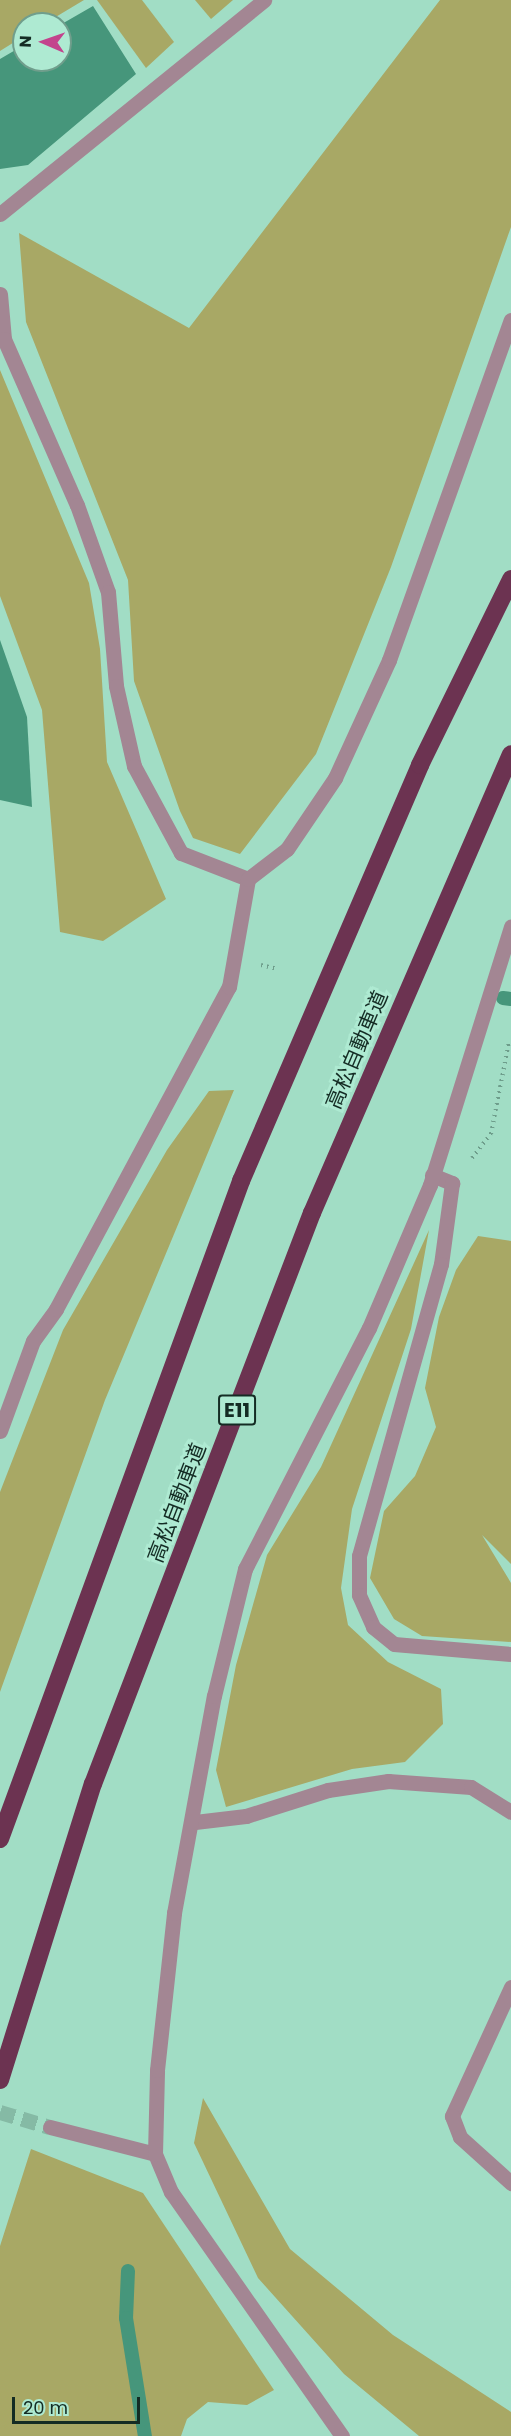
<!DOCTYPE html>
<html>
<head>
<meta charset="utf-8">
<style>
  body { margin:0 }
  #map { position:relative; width:511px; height:2436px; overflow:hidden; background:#a1ddc5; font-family:Poppins,"Noto Sans JP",sans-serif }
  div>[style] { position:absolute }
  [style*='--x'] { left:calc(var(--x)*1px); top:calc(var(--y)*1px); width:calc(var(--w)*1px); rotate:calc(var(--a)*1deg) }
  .green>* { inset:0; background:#a8a865 }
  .water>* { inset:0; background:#46967b }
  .stream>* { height:14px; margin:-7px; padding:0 7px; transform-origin:7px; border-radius:7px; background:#46967b }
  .minor-tunnel>* { height:15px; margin-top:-7.5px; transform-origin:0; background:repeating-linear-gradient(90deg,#85baa5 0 15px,transparent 0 23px) }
  .path>* { height:4px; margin-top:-2px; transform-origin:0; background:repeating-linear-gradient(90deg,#6e9d8b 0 1.5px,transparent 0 6px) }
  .minor>* { height:15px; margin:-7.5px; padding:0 7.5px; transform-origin:7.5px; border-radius:7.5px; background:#a38693 }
  .motorway>* { height:18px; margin:-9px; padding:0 9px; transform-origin:9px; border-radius:9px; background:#6c3351 }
  span { translate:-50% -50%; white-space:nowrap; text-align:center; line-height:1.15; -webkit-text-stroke:6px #aeead2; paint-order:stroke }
  .shield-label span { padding:2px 4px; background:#aeead2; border:2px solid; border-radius:4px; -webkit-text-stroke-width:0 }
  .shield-label { font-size:20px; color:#142c24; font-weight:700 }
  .street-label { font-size:21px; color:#142c24 }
  .north { position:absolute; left:12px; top:12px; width:60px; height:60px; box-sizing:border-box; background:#aeead2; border:2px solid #709e8c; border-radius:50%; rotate:272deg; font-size:16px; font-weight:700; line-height:24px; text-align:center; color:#142c24 }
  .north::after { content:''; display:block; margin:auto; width:21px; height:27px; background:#c3438d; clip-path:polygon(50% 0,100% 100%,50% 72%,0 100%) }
  .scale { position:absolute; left:12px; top:2397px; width:128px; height:27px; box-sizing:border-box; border:3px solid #142c24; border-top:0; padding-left:8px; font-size:18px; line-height:21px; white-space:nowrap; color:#142c24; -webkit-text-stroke:4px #aeead2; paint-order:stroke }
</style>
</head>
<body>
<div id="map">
  <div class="green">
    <div style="clip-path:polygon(0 0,84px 0,44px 24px,24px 24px,24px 36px,0 51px)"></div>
    <div style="clip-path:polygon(97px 0,142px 0,174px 42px,146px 68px)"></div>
    <div style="clip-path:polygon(195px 0,233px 0,211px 19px)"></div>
    <div style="clip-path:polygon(440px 0,511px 0,511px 227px,391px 567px,316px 754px,240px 854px,193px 838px,180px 811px,134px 681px,128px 580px,26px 322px,19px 233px,189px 328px)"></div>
    <div style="clip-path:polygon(0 370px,89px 583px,100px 649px,107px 762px,166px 899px,103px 941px,60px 932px,42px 710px,0 596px)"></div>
    <div style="clip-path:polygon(234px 1090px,105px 1400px,0 1692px,0 1492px,63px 1330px,167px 1150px,209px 1091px)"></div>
    <div style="clip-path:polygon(429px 1230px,411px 1329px,352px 1509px,341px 1588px,348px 1625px,388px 1662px,441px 1689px,443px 1724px,405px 1762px,352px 1769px,226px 1807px,216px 1770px,236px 1665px,267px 1555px,321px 1467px)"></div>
    <div style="clip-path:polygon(478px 1236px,511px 1241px,511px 1564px,482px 1535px,511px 1583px,511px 1642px,422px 1636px,394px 1619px,370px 1578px,384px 1511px,415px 1476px,436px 1427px,425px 1388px,439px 1317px,456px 1270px)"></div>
    <div style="clip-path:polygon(203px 2098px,290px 2249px,393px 2335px,511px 2412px,511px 2436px,419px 2436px,344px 2374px,258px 2278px,194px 2143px)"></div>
    <div style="clip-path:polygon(31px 2149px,143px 2193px,274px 2390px,247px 2405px,208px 2402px,187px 2419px,181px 2436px,0 2436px,0 2246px)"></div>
  </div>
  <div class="water">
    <div style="clip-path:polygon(93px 6px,136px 74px,28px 165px,0 169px,0 59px,24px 45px,24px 60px,60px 60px,60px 25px)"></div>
    <div style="clip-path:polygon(0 640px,27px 717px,32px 807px,0 800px)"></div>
  </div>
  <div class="stream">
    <div style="--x:503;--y:998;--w:8;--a:7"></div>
    <div style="--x:128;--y:2271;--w:47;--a:92.4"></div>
    <div style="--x:126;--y:2318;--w:120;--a:80.9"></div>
  </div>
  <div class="minor-tunnel">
    <div style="--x:0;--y:2112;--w:52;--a:16.7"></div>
  </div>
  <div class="path">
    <div style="--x:261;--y:965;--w:17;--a:13"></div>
    <div style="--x:472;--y:1158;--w:31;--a:-52"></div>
    <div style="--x:491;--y:1134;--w:95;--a:-79"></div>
  </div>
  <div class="minor">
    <div style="--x:0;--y:214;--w:340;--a:-39"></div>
    <div style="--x:0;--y:294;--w:45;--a:84.9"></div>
    <div style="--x:4;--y:339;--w:181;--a:66.3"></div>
    <div style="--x:77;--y:505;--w:92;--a:70.4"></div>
    <div style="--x:108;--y:592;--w:94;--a:85.1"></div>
    <div style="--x:116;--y:686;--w:82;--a:77.3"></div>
    <div style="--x:134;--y:766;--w:99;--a:61.6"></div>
    <div style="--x:181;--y:853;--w:72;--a:21.2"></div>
    <div style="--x:432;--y:1175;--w:22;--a:22"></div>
    <div style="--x:452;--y:1183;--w:82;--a:97.7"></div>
    <div style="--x:441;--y:1264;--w:303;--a:105.7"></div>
    <div style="--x:359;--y:1556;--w:39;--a:90"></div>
    <div style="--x:359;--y:1595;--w:35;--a:66"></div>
    <div style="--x:373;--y:1627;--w:27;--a:39"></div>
    <div style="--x:394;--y:1644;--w:117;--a:4.9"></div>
    <div style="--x:0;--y:1431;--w:96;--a:-69.9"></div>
    <div style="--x:33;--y:1341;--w:39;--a:-54"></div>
    <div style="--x:56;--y:1309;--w:366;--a:-61.8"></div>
    <div style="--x:229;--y:987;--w:110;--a:-80"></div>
    <div style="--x:248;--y:879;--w:49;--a:-37.6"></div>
    <div style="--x:287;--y:849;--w:86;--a:-55.9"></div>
    <div style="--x:335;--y:778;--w:130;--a:-65.4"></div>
    <div style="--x:389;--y:660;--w:361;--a:-70.3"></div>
    <div style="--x:195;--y:1822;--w:51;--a:-6.7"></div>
    <div style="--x:246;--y:1816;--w:86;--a:-17.6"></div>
    <div style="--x:328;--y:1790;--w:61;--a:-8.5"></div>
    <div style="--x:388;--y:1781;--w:83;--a:4.1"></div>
    <div style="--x:471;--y:1787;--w:47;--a:32"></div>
    <div style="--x:511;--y:1987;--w:142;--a:114.6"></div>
    <div style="--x:452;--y:2116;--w:22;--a:69"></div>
    <div style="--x:460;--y:2137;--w:69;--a:42"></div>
    <div style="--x:50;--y:2127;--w:108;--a:14.4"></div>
    <div style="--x:342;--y:2436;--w:298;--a:-125"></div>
    <div style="--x:171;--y:2192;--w:41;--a:-112.8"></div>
    <div style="--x:155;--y:2154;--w:84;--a:-88.6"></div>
    <div style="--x:157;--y:2070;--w:158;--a:-83.8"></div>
    <div style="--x:174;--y:1913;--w:221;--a:-79.6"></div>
    <div style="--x:214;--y:1696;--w:131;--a:-76.3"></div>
    <div style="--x:245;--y:1569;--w:271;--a:-62.8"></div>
    <div style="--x:369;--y:1328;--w:155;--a:-66.9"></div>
    <div style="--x:430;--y:1185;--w:271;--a:-72.6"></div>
  </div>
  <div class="motorway">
    <div style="--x:0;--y:1839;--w:701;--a:-69.88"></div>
    <div style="--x:241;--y:1181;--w:453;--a:-66.7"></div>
    <div style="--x:420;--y:765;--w:207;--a:-63.9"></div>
    <div style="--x:0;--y:2080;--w:310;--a:-72.6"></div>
    <div style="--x:93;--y:1784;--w:612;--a:-69.02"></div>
    <div style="--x:312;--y:1213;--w:500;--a:-66.56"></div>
  </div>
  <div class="shield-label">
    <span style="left:237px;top:1410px">E11</span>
  </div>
  <div class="street-label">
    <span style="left:357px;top:1050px;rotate:-67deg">高松自動車道</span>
    <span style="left:177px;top:1503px;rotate:-69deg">高松自動車道</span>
  </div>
  <div class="north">N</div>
  <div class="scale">20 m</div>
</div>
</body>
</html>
